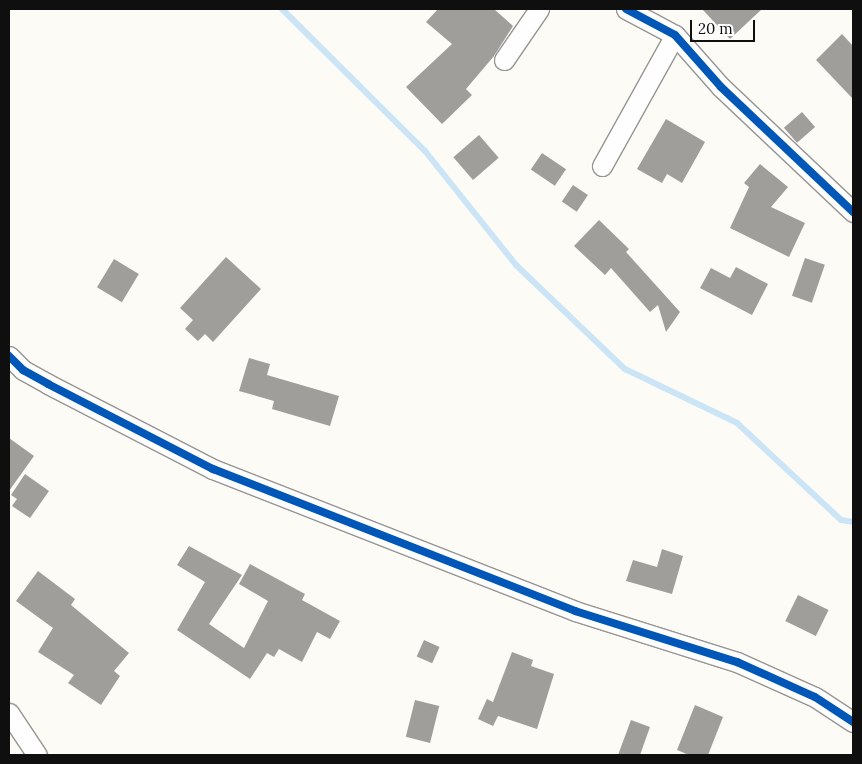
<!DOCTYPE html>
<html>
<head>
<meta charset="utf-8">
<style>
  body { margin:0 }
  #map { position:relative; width:862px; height:764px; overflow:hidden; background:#fcfbf5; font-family:Lora,serif }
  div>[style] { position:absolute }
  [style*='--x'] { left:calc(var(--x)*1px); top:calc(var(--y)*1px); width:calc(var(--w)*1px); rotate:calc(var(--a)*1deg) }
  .stream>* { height:6px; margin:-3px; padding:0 3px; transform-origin:3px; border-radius:3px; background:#cbe4f6 }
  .building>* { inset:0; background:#a09e9a; transform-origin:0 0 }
  .roads { filter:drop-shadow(1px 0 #969593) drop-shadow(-1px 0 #969593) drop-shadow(0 1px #969593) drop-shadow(0 -1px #969593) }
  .street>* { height:19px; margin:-9.5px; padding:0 9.5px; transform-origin:9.5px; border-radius:9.5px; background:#fffefe }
  .cycleway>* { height:8px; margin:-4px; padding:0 4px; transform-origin:4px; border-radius:4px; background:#0057b8 }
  span { translate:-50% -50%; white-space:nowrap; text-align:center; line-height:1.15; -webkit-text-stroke:5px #fff; paint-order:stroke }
  .frame { position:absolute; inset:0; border:10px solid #0f0f0f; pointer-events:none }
  .scale { position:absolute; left:690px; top:20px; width:65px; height:22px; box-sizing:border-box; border:2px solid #0f0f0f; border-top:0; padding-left:6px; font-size:15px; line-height:18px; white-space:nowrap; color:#0f0f0f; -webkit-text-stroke:4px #fff; paint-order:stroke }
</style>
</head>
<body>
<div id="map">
  <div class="stream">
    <div style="--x:282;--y:9;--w:202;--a:44.8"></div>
    <div style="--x:425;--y:151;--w:146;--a:51.4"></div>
    <div style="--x:516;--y:265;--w:151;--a:43.7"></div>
    <div style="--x:625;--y:369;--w:124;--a:25.7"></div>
    <div style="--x:737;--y:423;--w:142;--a:43"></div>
    <div style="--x:841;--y:520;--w:12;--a:9"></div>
  </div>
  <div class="building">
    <div style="clip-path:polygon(438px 9px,494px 9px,513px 26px,494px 56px,466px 89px,472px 95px,442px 124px,406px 87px,452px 44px,426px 22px)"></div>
    <div style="clip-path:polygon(702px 9px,762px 9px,730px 39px)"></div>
    <div style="clip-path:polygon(842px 34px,853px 46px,853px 99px,816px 60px)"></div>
    <div style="left:802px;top:112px;width:20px;height:24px;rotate:49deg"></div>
    <div style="clip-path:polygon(666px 119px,705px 142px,682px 183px,667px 174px,662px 183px,637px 169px)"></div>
    <div style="left:479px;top:135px;width:30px;height:34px;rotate:49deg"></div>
    <div style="left:542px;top:153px;width:29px;height:20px;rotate:34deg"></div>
    <div style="clip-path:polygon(760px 164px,788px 187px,771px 207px,805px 223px,789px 257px,730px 228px,749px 187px,744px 183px)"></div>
    <div style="left:573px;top:185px;width:18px;height:20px;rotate:34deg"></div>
    <div style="clip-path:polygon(599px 220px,629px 249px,626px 252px,680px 312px,666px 332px,658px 305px,650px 312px,611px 268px,605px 275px,574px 246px)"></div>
    <div style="clip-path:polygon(226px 257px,261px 289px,213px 342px,205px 334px,198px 341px,185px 329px,193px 320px,180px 308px)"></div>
    <div style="left:805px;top:258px;width:21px;height:40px;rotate:19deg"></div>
    <div style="left:114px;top:259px;width:29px;height:33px;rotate:31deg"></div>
    <div style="clip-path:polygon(736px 267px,768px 284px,752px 315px,700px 288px,711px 268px,730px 278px)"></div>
    <div style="clip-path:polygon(249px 358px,270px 364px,267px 375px,339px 396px,330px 426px,272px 409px,274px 401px,239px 391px)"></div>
    <div style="clip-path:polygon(9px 438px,34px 456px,9px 491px)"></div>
    <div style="clip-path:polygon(25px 474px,49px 491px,30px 518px,12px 506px,17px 499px,11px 495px)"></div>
    <div style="clip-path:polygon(189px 546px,242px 575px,209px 624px,244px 648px,268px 601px,239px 584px,250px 564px,305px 594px,302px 600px,340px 621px,330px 639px,317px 632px,302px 662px,279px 649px,274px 657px,267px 653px,250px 679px,177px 630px,205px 582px,177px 565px)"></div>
    <div style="clip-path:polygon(662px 549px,683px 556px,672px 594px,626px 581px,633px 560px,657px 567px)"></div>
    <div style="clip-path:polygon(38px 571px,75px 599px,71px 605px,129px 653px,114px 671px,120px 676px,101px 705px,68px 683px,74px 675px,38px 652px,53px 628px,16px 601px)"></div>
    <div style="left:798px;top:595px;width:34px;height:29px;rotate:26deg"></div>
    <div style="left:424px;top:640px;width:17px;height:18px;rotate:24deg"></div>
    <div style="clip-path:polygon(512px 652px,533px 660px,531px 666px,554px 674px,537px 729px,498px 716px,493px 726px,478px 719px,487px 699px,493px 702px)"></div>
    <div style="left:415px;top:700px;width:25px;height:38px;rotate:14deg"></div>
    <div style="clip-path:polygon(695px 705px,723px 717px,708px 755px,689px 755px,677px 750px)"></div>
    <div style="clip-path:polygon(631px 720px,650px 727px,640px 755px,618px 755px)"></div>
  </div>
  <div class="roads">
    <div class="street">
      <div style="--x:626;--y:9;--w:55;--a:28"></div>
      <div style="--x:675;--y:35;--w:69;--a:48.5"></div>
      <div style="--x:721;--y:87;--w:182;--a:43.4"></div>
      <div style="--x:504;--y:60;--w:62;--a:-55.5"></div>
      <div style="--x:602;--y:166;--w:150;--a:-60.9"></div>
      <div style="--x:9;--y:356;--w:20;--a:45"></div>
      <div style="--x:23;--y:370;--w:29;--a:29"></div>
      <div style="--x:48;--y:384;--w:186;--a:27.3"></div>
      <div style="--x:213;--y:469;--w:389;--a:21.4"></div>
      <div style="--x:575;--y:611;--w:170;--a:17.5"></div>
      <div style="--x:737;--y:662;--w:85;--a:24.2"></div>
      <div style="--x:815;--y:697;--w:45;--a:33.3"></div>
      <div style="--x:9;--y:713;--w:50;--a:56.3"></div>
    </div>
  </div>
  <div class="cycleway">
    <div style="--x:626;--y:9;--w:55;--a:28"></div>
    <div style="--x:675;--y:35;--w:69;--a:48.5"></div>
    <div style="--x:721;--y:87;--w:182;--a:43.4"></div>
    <div style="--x:9;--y:356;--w:20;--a:45"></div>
    <div style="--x:23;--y:370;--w:29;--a:29"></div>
    <div style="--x:48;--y:384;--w:186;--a:27.3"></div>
    <div style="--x:213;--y:469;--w:389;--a:21.4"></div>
    <div style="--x:575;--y:611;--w:170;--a:17.5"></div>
    <div style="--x:737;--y:662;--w:85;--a:24.2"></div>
    <div style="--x:815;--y:697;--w:45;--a:33.3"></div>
  </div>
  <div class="frame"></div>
  <div class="scale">20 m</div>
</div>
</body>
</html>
